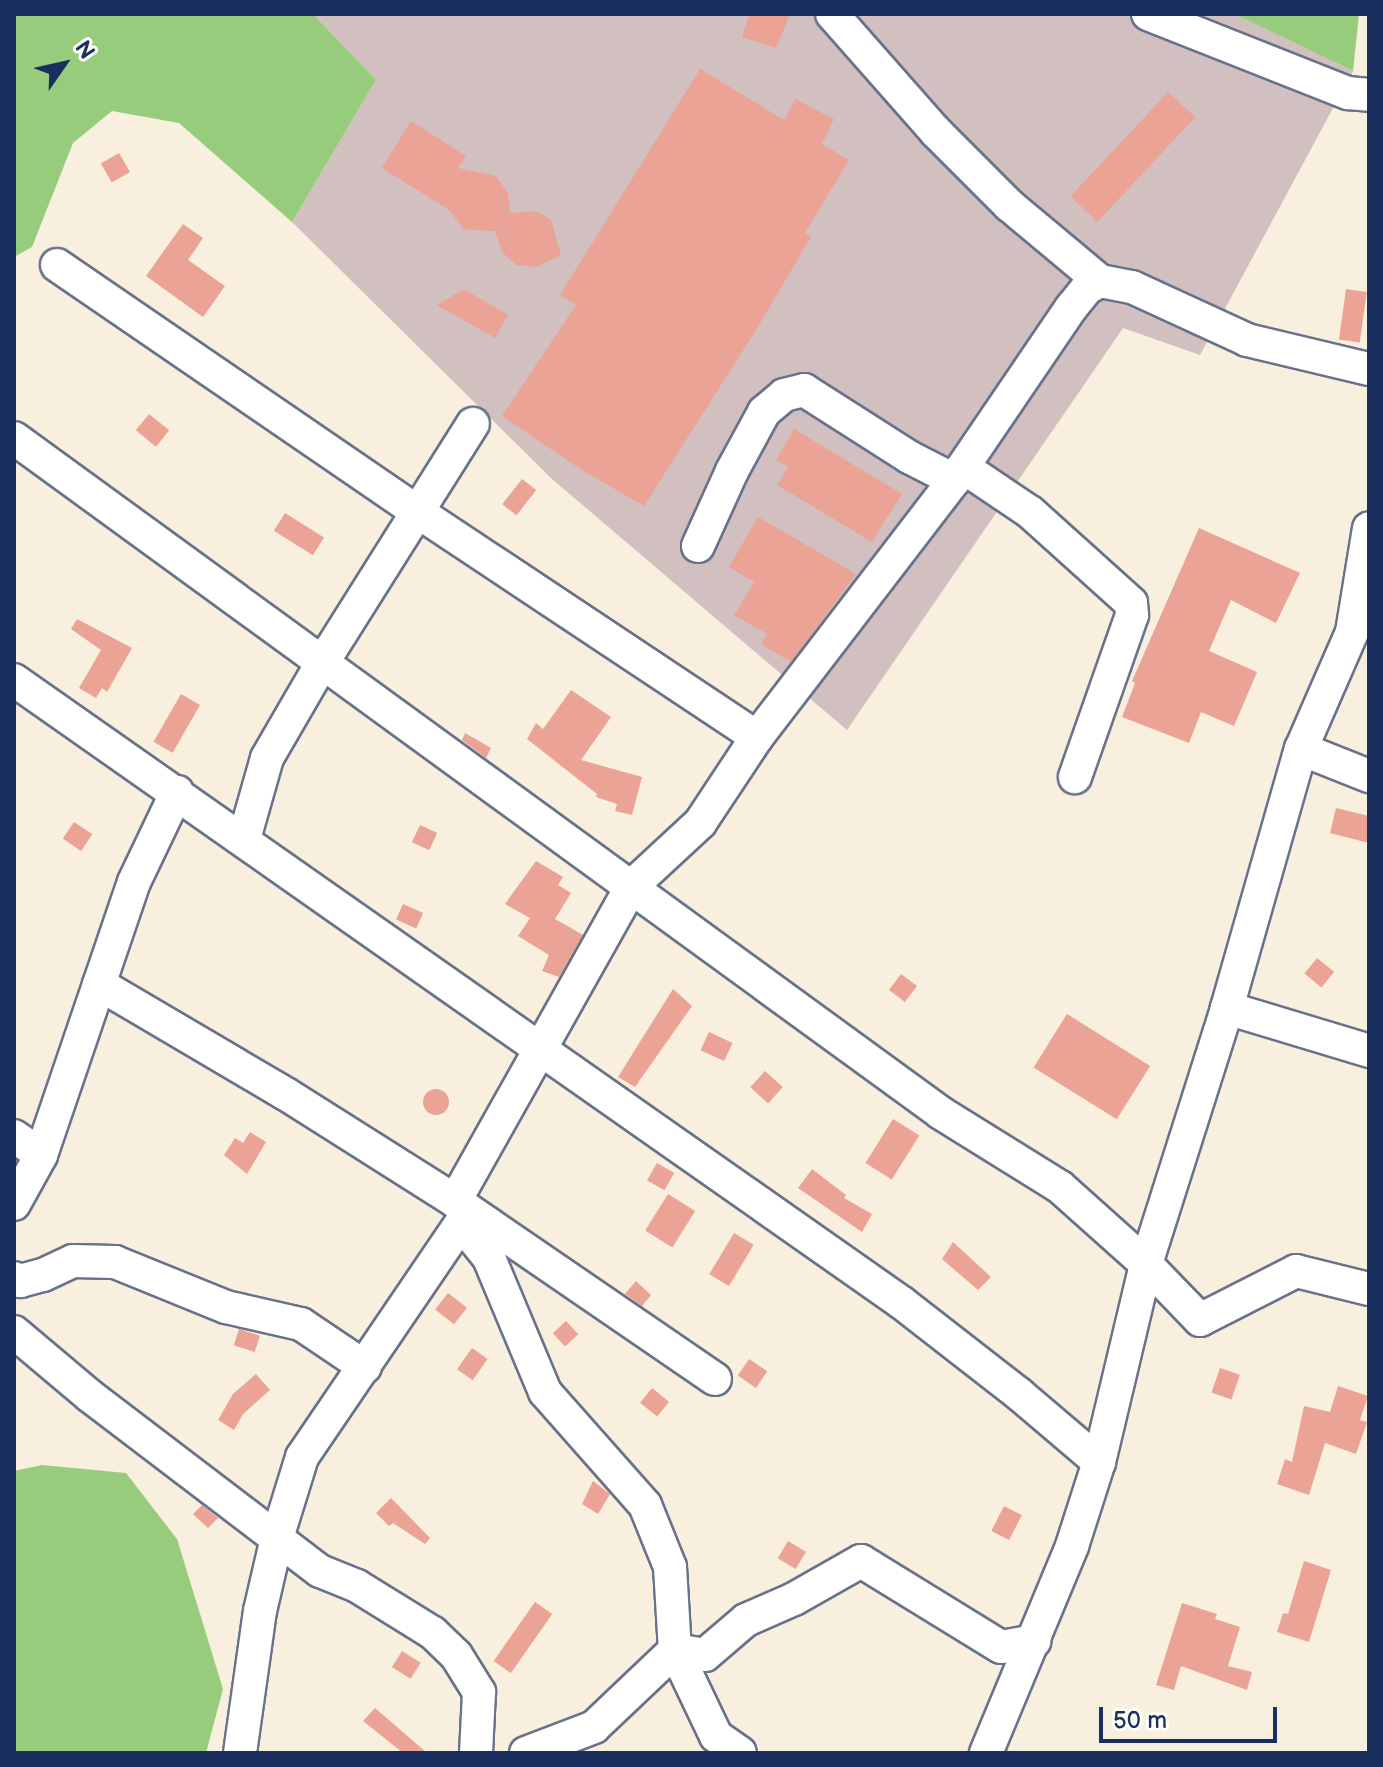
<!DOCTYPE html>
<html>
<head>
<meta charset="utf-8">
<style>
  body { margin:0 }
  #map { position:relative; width:1383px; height:1767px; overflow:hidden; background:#f8efde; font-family:"Balsamiq Sans",sans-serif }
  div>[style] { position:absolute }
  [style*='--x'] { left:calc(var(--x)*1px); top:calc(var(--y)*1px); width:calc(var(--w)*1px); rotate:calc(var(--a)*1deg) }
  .industrial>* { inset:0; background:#d2bfc0 }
  .green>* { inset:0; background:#98cc7d }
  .building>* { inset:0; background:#eaa395; transform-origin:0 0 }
  .round { border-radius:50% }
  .roads { filter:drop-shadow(2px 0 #68728b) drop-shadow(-2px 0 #68728b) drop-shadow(0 2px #68728b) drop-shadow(0 -2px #68728b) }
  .minor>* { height:32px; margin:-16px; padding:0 16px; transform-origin:16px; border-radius:16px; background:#fff }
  span { translate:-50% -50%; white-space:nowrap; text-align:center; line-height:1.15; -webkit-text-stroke:7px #fdfcf7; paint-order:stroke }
  .frame { position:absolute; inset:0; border:16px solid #1b2f5e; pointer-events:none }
  .north { position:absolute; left:24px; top:24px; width:80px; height:80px; -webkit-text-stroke:6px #fdfcf7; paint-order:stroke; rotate:56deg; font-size:22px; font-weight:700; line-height:32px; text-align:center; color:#1b2f5e }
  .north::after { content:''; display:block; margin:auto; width:28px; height:36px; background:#1b2f5e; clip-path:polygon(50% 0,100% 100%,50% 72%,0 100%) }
  .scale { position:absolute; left:1099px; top:1707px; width:178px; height:36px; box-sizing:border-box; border:4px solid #1b2f5e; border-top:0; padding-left:10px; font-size:24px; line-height:28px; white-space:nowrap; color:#1b2f5e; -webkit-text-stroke:6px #fdfcf7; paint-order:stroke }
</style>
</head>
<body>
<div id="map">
  <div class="industrial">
    <div style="clip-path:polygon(313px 14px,1234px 14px,1353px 71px,1200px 355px,1123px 328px,847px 730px,552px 479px,292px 222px,376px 80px)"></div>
  </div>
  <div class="green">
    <div style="clip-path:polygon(14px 14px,313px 14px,376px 80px,292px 222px,179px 123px,112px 111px,73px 143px,32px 247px,14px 257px)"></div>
    <div style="clip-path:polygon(1234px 14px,1359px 14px,1353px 71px)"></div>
    <div style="clip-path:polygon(42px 1465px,126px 1473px,177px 1539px,223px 1689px,206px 1753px,14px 1753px,14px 1471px)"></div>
  </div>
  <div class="building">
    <div style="clip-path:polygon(749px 14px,790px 14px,776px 48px,742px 37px)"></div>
    <div style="clip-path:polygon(700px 69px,784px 120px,795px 99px,834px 119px,822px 144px,849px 160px,805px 233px,811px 237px,756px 330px,644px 506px,579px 468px,502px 416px,576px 305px,560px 295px)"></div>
    <div style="left:1168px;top:92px;width:37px;height:143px;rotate:43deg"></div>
    <div style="clip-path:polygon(411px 121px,466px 156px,458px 168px,496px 176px,508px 193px,510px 213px,536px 211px,551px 220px,561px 255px,536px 267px,516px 265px,502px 252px,495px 231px,464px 229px,449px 210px,382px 168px)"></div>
    <div style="left:119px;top:153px;width:22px;height:21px;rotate:60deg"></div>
    <div style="clip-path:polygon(183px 224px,203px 238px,188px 260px,225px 286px,203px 317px,146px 276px)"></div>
    <div style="clip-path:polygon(464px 289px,508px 315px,495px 338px,437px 305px)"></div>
    <div style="left:1346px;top:289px;width:21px;height:51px;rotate:8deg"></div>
    <div style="left:149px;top:414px;width:26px;height:21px;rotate:39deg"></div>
    <div style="clip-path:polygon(794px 429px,902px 494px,872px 542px,777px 485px,788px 467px,776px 460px)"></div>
    <div style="left:522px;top:479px;width:18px;height:32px;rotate:38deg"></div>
    <div style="left:285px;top:513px;width:46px;height:21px;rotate:32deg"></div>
    <div style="clip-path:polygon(758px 517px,856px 574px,791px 662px,761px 644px,767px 634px,734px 615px,754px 582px,729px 567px)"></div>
    <div style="clip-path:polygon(1199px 528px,1300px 573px,1276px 623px,1231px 600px,1209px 651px,1257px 672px,1234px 726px,1201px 712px,1189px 743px,1122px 717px,1135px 683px,1132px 681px)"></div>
    <div style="clip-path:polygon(77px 619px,132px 648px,107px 692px,102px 688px,96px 698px,79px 688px,101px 650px,71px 629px)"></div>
    <div style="clip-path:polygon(571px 690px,611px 717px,581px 760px,642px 777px,632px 815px,615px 811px,617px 804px,596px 797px,597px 794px,527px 739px,536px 723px,543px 729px)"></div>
    <div style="left:181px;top:694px;width:22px;height:55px;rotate:30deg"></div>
    <div style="clip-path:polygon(465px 733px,491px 748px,486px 758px,462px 740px)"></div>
    <div style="clip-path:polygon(1336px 808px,1369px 816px,1369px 843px,1330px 833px)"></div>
    <div style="left:74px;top:822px;width:22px;height:20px;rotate:34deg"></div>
    <div style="left:420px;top:825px;width:19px;height:19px;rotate:25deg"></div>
    <div style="clip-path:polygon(536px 861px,563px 877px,558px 885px,571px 893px,555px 919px,583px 935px,559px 977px,542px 971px,549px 955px,518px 936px,530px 918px,505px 904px)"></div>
    <div style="left:403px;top:904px;width:22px;height:17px;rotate:24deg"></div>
    <div style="left:1317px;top:958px;width:22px;height:20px;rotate:39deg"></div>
    <div style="left:901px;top:974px;width:20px;height:20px;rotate:37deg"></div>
    <div style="clip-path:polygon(673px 989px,692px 1006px,635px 1087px,618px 1077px)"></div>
    <div style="left:1067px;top:1014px;width:98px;height:63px;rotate:32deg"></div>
    <div style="left:709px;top:1032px;width:26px;height:20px;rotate:25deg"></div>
    <div style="left:765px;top:1071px;width:24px;height:22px;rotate:42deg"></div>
    <div class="round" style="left:423px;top:1089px;width:26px;height:26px"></div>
    <div style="left:893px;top:1119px;width:31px;height:52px;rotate:32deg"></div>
    <div style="clip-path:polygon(250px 1132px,266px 1142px,247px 1174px,224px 1155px,235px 1138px,243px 1143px)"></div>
    <div style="left:657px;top:1163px;width:20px;height:20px;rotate:30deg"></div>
    <div style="clip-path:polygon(812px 1169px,846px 1195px,844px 1198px,872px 1214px,862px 1232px,798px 1188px)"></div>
    <div style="left:668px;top:1194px;width:32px;height:43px;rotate:32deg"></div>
    <div style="left:734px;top:1233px;width:23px;height:48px;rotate:31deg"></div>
    <div style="clip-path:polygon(953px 1242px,991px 1277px,978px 1290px,942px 1259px)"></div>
    <div style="clip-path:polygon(636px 1281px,651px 1295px,642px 1306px,625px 1294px)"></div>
    <div style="left:448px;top:1293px;width:24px;height:21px;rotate:38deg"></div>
    <div style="left:566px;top:1321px;width:18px;height:18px;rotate:47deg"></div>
    <div style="left:239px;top:1329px;width:22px;height:17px;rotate:18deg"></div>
    <div style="left:472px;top:1348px;width:19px;height:26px;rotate:35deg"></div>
    <div style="left:749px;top:1359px;width:22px;height:20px;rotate:34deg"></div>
    <div style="left:1220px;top:1368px;width:21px;height:26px;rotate:19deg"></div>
    <div style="clip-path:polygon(256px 1374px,270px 1390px,243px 1414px,234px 1430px,218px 1420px,233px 1394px)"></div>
    <div style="clip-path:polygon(1338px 1386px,1368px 1396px,1360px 1420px,1367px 1422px,1356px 1454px,1325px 1443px,1309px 1495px,1277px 1484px,1285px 1459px,1292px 1462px,1304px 1406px,1330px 1412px)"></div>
    <div style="left:652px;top:1388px;width:22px;height:19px;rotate:39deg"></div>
    <div style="clip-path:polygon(593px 1481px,610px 1494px,598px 1514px,582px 1504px)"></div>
    <div style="clip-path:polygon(391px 1498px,430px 1538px,425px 1544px,393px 1523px,389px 1526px,376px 1513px)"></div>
    <div style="clip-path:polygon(202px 1505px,218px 1518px,208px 1528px,193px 1514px)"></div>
    <div style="left:1004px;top:1506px;width:20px;height:28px;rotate:27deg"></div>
    <div style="left:788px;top:1541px;width:21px;height:20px;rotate:31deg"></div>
    <div style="clip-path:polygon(1304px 1561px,1331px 1570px,1309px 1642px,1277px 1632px,1283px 1613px,1288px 1614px)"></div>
    <div style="left:535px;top:1602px;width:21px;height:72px;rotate:35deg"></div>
    <div style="clip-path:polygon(1182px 1603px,1217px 1614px,1215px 1619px,1240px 1627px,1228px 1666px,1252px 1672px,1247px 1690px,1181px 1666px,1174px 1690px,1156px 1685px)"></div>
    <div style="left:402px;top:1651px;width:22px;height:19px;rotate:32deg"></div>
    <div style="clip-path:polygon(375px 1708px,426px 1752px,425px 1753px,403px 1753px,363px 1721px)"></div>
  </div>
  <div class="roads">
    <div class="minor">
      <div style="--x:832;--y:14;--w:157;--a:48.6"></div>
      <div style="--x:936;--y:132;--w:103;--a:45"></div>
      <div style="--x:1009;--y:205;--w:119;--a:39.9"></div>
      <div style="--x:1148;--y:14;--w:215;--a:21.6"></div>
      <div style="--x:1348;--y:93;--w:21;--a:5"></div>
      <div style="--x:57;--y:265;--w:437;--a:34.4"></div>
      <div style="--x:418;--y:512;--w:407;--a:33.6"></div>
      <div style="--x:14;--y:438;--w:1147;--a:36.06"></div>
      <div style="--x:941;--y:1113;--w:140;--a:31.9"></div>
      <div style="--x:1060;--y:1187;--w:115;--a:41.8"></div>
      <div style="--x:1146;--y:1264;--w:78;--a:46"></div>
      <div style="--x:1200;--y:1320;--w:108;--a:-27"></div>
      <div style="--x:1296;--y:1271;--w:75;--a:13.9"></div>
      <div style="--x:963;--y:467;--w:81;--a:33.9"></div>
      <div style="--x:1030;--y:512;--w:136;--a:42"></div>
      <div style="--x:1131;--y:603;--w:12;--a:85"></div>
      <div style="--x:1132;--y:615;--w:172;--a:109.4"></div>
      <div style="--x:698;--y:546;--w:82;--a:-65.6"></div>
      <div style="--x:732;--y:471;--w:67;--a:-61.5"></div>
      <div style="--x:764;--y:412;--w:26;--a:-40"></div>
      <div style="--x:784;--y:395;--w:21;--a:-14"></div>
      <div style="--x:804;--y:390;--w:125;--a:32.5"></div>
      <div style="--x:909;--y:457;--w:51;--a:27.1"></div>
      <div style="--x:954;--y:480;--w:208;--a:-55.8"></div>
      <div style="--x:1071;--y:308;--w:26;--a:-51"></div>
      <div style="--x:1087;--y:288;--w:15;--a:-28"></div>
      <div style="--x:1100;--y:281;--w:33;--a:11"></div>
      <div style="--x:1132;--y:287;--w:127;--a:24.7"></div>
      <div style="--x:1247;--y:340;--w:125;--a:13.4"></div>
      <div style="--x:14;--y:680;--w:1085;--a:35.05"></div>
      <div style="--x:902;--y:1303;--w:148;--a:37.9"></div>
      <div style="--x:1019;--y:1394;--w:105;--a:40.4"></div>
      <div style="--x:1301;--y:749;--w:73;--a:21.7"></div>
      <div style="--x:244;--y:839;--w:84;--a:-74.1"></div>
      <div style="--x:267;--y:758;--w:108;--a:-59.9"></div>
      <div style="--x:321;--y:665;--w:285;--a:-57.8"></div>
      <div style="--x:99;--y:984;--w:217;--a:30.5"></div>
      <div style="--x:286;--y:1094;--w:200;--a:32.3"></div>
      <div style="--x:455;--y:1201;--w:315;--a:34.4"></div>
      <div style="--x:1227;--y:1008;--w:148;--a:16.8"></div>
      <div style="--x:14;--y:1136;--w:33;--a:35"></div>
      <div style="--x:455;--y:1201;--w:361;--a:-60.7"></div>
      <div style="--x:632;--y:886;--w:93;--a:-42.8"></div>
      <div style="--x:700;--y:823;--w:103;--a:-56.5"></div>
      <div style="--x:757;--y:737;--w:324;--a:-52.5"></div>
      <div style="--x:14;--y:1204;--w:56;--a:-61.1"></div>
      <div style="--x:41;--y:1155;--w:288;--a:-71.2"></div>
      <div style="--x:134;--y:882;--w:100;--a:-64.5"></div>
      <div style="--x:14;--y:1278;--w:7;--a:27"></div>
      <div style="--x:20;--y:1281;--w:24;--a:-15"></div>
      <div style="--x:43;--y:1275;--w:33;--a:-25"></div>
      <div style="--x:73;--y:1261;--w:42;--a:1.4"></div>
      <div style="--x:115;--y:1262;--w:120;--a:22.1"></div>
      <div style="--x:226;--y:1307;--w:77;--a:12.8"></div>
      <div style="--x:301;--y:1324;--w:77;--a:33.9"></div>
      <div style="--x:14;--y:1332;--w:99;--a:40.1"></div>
      <div style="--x:90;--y:1396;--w:289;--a:37.3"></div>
      <div style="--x:320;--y:1571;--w:40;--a:22"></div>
      <div style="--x:357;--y:1586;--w:89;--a:31.7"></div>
      <div style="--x:433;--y:1633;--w:32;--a:44"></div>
      <div style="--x:456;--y:1655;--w:44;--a:58.1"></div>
      <div style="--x:479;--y:1692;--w:61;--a:92.8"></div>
      <div style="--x:240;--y:1753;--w:143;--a:-82"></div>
      <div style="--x:260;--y:1611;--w:75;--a:-76.9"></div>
      <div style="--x:277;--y:1538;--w:85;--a:-72.8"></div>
      <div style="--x:302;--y:1457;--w:283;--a:-55.8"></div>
      <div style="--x:461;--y:1223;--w:45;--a:51.3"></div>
      <div style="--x:489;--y:1258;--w:145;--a:67.3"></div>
      <div style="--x:545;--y:1392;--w:151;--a:48.5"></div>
      <div style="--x:645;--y:1505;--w:67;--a:68"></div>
      <div style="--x:670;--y:1567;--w:83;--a:86.6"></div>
      <div style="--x:675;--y:1650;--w:95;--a:64.5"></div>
      <div style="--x:716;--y:1736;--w:29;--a:35"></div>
      <div style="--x:526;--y:1753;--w:73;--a:-20.9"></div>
      <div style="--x:594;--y:1727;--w:112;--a:-43.5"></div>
      <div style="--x:675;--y:1650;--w:30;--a:9"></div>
      <div style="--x:705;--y:1655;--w:54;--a:-40.5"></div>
      <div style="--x:746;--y:1620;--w:52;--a:-23.6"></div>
      <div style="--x:794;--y:1599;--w:77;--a:-29.6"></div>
      <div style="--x:861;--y:1561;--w:164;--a:31.6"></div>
      <div style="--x:1001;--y:1647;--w:34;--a:-10"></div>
      <div style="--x:986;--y:1753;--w:224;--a:-67.4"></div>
      <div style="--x:1072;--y:1546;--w:88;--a:-72.2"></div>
      <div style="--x:1099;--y:1462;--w:204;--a:-76.6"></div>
      <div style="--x:1146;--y:1264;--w:269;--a:-72.4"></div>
      <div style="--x:1227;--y:1008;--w:269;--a:-74.1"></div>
      <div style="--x:1301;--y:749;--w:128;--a:-66.4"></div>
      <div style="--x:1352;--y:632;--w:105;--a:-80.7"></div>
    </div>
  </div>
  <div class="frame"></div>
  <div class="north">N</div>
  <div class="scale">50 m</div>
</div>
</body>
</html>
